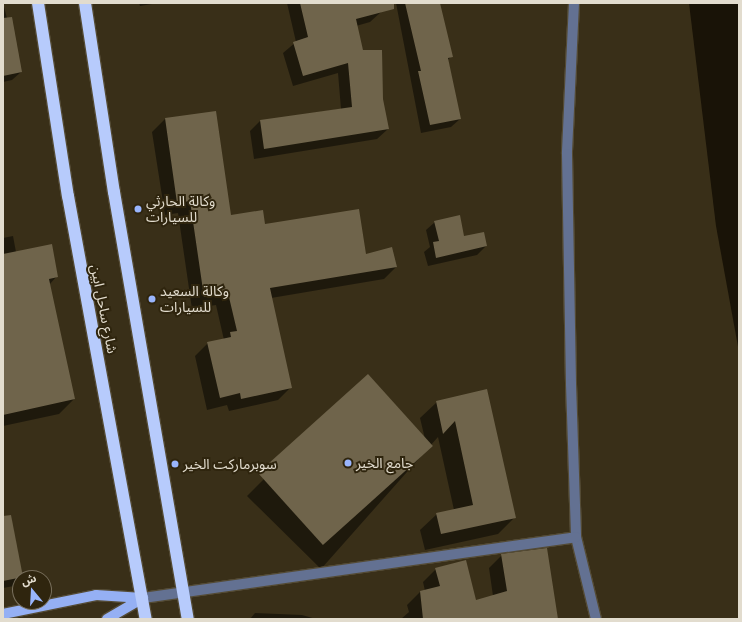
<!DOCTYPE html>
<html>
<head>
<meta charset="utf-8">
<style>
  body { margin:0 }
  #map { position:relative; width:742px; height:622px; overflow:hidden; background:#392f18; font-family:"Space Grotesk","Noto Sans Arabic",sans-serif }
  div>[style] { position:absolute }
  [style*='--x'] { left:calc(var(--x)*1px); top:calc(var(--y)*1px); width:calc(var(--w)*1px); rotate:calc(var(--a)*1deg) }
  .water>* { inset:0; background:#191307 }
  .shadow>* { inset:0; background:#0007 }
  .building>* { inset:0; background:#6f644b; transform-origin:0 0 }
  .roads { filter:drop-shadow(1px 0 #544b35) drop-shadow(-1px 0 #544b35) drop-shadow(0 1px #544b35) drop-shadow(0 -1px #544b35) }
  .minor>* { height:10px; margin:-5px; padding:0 5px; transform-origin:5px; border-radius:5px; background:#637192 }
  .major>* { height:10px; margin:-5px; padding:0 5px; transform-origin:5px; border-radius:5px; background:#95b0f4 }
  .highway>* { height:12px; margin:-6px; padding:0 6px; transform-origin:6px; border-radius:6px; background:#b7cbfc }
  .dots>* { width:11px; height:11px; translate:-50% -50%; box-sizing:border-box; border:2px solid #2f250e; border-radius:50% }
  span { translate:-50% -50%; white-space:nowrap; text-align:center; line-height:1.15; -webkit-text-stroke:4px #2f250e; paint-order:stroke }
  .poi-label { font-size:14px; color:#e2dcce }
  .left { translate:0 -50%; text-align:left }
  .street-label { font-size:14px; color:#e2dcce }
  .frame { position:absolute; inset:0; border:4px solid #e2dcce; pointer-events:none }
  .north { position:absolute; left:12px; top:570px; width:40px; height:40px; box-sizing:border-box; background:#2f250e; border:1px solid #776e5b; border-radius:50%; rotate:342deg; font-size:11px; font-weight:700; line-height:16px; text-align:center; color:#e2dcce }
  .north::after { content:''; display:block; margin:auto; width:14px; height:18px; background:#99b5fd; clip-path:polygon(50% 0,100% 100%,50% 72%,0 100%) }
</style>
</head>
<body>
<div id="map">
  <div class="water">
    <div style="clip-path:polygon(689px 3px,739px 3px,739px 352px,716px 226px)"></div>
  </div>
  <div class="shadow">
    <div style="clip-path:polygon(3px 3px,21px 72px,12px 80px,3px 82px)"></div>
    <div style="clip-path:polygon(139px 3px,158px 3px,140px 6px)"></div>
    <div style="clip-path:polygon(287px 3px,381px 3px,381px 12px,370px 22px,356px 26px,363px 51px,382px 99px,388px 129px,377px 139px,254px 159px,250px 131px,260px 121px,341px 109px,338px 73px,293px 86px,283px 53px,296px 42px)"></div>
    <div style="clip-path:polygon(396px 3px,435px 3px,451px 56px,448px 60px,460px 119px,451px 127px,421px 133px)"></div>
    <div style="clip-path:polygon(215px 112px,230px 216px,366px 255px,396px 267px,384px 279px,271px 298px,291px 387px,278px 400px,229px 411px,227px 405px,207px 410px,195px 356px,208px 343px,224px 340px,216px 305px,192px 309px,178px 213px,165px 215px,152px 132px,165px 119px)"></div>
    <div style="clip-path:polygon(435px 222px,464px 237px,486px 246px,477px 255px,428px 266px,424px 252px,430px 247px,426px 230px)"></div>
    <div style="clip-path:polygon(13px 236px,16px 252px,57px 276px,49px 285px,74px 399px,59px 414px,3px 426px,3px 238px)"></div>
    <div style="clip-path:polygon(368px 375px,425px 439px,420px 418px,437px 402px,486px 390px,515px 517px,498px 534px,425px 550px,420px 530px,437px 514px,454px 510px,438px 437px,321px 569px,247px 496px)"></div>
    <div style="clip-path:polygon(3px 534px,22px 577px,14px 586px,3px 588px)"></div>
    <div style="clip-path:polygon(502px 555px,557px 619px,401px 619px,409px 612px,407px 605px,420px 592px,425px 591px,423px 582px,436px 569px,476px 601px,493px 596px,489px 568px)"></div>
    <div style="clip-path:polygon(255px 613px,302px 615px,316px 619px,250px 619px)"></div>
  </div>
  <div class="building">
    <div style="clip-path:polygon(300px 3px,394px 3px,394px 9px,356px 19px,363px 50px,382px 50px,383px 99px,389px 129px,264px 149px,260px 120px,352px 107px,348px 63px,303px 76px,293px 42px,308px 37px)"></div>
    <div style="clip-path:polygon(405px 3px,440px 3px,453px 57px,448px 58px,461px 119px,430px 125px,418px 71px,421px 71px)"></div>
    <div style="clip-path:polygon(12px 17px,22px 72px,3px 76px,3px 18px)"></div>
    <div style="clip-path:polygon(216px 111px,231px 215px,263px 210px,265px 224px,359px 209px,366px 254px,392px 247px,397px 267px,270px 288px,292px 388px,241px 399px,240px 393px,220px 398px,207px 342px,231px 337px,230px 332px,237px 331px,228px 293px,204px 297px,190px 201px,177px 203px,165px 118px)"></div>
    <div style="clip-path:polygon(460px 215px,464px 236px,484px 232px,487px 246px,436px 258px,433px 242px,439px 241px,434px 221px)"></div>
    <div style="clip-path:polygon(52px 244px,58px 277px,49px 279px,75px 399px,3px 415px,3px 254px)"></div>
    <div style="left:368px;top:374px;width:97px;height:148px;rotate:48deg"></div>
    <div style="clip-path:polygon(487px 389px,516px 518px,441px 534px,436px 513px,473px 505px,455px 421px,443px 434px,436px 401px)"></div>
    <div style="clip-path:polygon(11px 515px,23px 577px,3px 581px,3px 516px)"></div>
    <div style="clip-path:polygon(547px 548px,558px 619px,423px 619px,420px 591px,440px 586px,435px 568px,466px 560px,476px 600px,507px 591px,501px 554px)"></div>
  </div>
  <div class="roads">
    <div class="minor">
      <div style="--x:574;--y:3;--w:151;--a:92.7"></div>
      <div style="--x:567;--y:154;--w:230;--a:89"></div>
      <div style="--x:571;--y:384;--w:153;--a:88.1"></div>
      <div style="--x:576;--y:537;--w:84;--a:76.3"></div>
      <div style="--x:143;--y:598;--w:437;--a:-8"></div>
    </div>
    <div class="major">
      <div style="--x:3;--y:614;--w:95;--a:-11.5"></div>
      <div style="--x:96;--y:595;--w:47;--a:3.7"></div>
      <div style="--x:107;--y:619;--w:42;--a:-30.3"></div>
    </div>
    <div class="highway">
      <div style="--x:38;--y:3;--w:195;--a:81.2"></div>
      <div style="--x:68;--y:196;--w:430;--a:79.6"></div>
      <div style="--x:85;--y:3;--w:191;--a:81.3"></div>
      <div style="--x:114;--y:192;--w:433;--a:80.2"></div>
    </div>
  </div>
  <div class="dots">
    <div style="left:138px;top:209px;background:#99b5fd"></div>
    <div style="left:152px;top:299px;background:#99b5fd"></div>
    <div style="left:348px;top:463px;background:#99b5fd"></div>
    <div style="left:175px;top:464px;background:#99b5fd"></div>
  </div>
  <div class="poi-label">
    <span class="left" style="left:146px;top:209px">وكالة الحارثي<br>للسيارات</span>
    <span class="left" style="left:160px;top:299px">وكالة السعيد<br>للسيارات</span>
    <span class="left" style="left:356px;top:463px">جامع الخير</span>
    <span class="left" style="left:183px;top:464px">سوبرماركت الخير</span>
  </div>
  <div class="street-label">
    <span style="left:104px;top:309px;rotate:79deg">شارع ساحل ابين</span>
  </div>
  <div class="frame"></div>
  <div class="north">ش</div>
</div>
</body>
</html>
